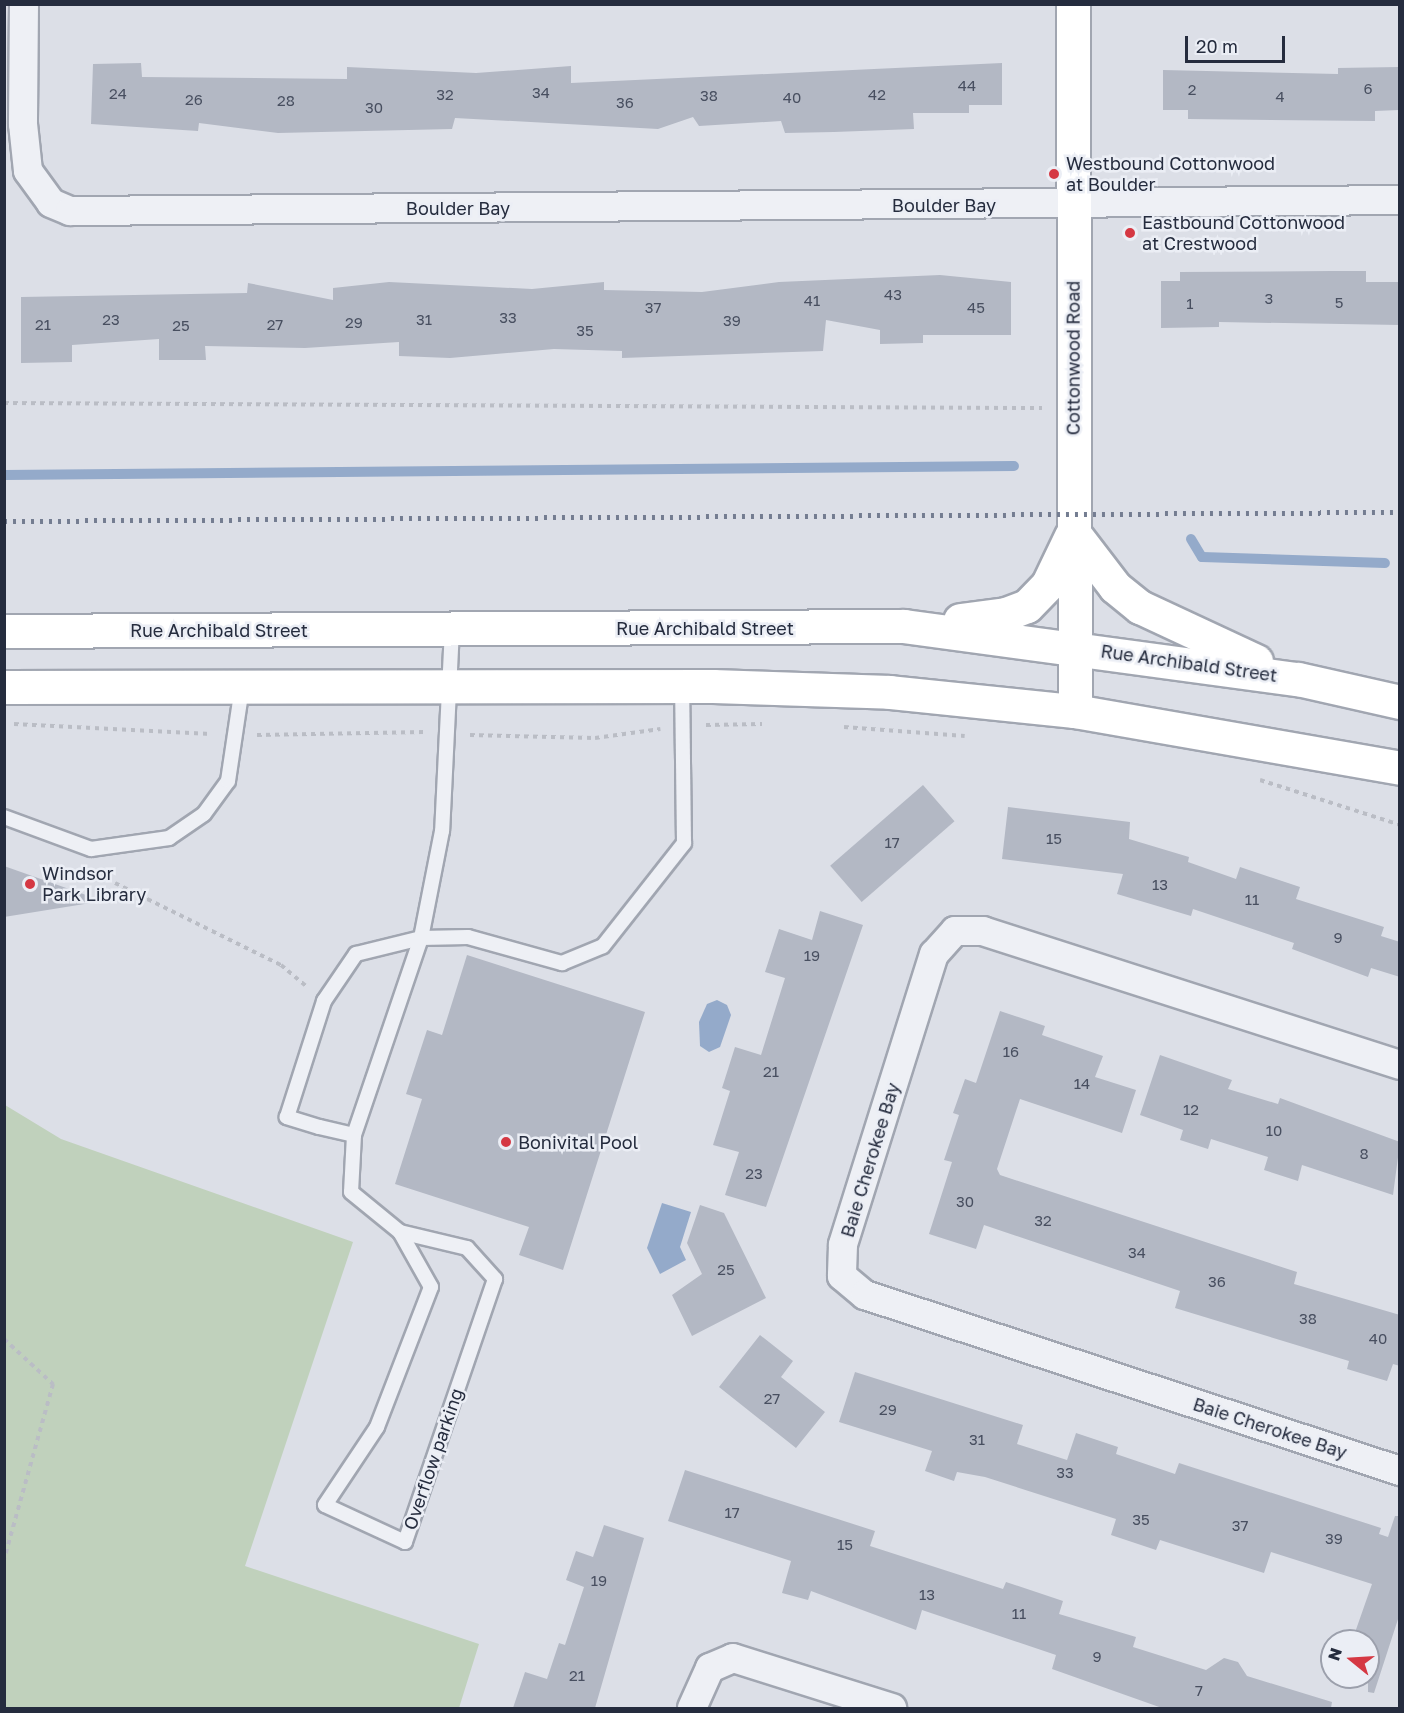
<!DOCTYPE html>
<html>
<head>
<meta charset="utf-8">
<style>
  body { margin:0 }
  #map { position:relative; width:1404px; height:1713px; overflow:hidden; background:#dcdfe7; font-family:"Golos Text",sans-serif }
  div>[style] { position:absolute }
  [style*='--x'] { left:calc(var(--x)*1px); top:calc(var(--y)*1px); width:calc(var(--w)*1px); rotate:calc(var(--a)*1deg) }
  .green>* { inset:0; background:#c0d1bc }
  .water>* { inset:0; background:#94aaca }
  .stream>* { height:10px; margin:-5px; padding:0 5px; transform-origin:5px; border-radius:5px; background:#94aaca }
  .building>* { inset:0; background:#b3b8c4; transform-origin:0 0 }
  .path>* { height:4px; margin-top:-2px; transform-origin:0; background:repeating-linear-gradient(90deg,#babdc5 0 4.5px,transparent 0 9px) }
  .roads { filter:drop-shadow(2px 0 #a1a6b1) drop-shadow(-2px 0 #a1a6b1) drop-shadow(0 2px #a1a6b1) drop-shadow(0 -2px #a1a6b1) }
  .lane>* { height:14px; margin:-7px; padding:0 7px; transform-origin:7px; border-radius:7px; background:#eef0f5 }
  .street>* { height:28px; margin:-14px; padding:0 14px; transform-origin:14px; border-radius:14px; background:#eef0f5 }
  .secondary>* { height:33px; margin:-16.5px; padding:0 16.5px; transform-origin:16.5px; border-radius:16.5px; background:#fff }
  .rail>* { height:4.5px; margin-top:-2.25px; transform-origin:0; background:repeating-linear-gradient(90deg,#747d91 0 3px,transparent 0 9px) }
  .dots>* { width:16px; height:16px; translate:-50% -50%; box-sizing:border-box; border:3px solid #ebeef5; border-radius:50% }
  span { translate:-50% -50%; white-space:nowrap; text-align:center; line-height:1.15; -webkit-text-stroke:5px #ebeef5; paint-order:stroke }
  .number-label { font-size:15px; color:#484f60 }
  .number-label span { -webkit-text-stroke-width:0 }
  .poi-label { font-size:18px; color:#252c3e }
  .left { translate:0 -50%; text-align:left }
  .street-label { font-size:18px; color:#252c3e }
  .frame { position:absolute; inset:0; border:6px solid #252c3e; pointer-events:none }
  .north { position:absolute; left:1320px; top:1629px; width:60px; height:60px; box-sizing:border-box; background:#ebeef5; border:2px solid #9ca0ac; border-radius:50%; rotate:288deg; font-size:16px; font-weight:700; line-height:24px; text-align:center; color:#252c3e }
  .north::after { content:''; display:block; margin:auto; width:21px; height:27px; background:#d53843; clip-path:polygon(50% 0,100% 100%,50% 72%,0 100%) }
  .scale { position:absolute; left:1185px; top:36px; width:100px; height:27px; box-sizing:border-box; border:3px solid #252c3e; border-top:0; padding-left:8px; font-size:18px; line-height:21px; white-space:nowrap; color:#252c3e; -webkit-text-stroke:4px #ebeef5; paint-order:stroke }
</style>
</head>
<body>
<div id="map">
  <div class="green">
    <div style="clip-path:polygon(5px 1105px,61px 1139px,353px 1242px,245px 1566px,479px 1644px,459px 1708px,5px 1708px)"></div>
  </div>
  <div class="water">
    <div style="clip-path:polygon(717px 1000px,727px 1005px,731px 1015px,720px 1047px,709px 1052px,700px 1046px,699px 1022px,707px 1004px)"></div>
    <div style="clip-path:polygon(662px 1203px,691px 1212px,680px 1247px,686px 1260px,660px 1274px,647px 1248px)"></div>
  </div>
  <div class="stream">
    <div style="--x:4;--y:475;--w:1010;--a:-0.51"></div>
    <div style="--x:1191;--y:539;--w:21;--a:59"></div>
    <div style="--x:1202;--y:557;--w:183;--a:1.9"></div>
  </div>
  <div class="building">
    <div style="clip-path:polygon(141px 63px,142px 77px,347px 79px,347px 67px,476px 73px,571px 66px,571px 83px,1002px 63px,1002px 105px,969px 105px,969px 113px,913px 113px,914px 129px,834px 132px,785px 133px,781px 121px,699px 126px,693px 117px,658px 129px,455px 118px,452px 129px,278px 133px,199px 123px,198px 131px,91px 124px,93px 64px)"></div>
    <div style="clip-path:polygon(1399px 67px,1399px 110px,1375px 111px,1375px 121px,1188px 119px,1188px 110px,1163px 110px,1163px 70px,1338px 74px,1338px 68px)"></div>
    <div style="clip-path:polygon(1332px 271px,1366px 271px,1366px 282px,1400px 282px,1400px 325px,1219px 322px,1219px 327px,1161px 328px,1161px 281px,1180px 281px,1180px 272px)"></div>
    <div style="clip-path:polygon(940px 275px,1011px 282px,1011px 335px,923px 335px,923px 343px,880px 344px,880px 330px,826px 320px,823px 351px,622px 358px,622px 351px,554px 349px,450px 358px,399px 356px,399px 342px,305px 348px,205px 346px,206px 360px,159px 360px,159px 339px,72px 345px,72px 362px,21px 363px,21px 297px,247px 293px,248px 283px,333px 300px,333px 288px,389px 282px,532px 289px,604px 282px,604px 290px,702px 292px,779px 282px)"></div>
    <div style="left:923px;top:785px;width:48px;height:123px;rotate:49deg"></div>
    <div style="clip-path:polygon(1008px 807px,1130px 822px,1129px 839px,1189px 857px,1188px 862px,1236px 879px,1240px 867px,1300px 887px,1296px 899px,1384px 927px,1381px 936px,1400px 942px,1400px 977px,1371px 968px,1368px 977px,1292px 949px,1294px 943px,1193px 909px,1191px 916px,1117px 894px,1123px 874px,1002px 859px)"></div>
    <div style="clip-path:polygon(4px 866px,103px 901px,4px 917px)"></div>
    <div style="clip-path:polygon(820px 911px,863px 925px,766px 1207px,725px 1195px,739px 1152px,713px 1145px,730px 1091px,722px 1088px,735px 1047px,761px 1055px,785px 978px,765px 972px,779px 929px,812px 940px)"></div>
    <div style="clip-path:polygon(467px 955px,645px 1012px,563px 1270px,519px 1255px,529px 1227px,395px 1184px,422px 1099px,406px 1094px,427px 1030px,442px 1035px)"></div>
    <div style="clip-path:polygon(1000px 1011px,1045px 1026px,1042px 1035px,1103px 1056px,1095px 1077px,1136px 1090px,1122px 1133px,1020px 1099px,997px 1169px,1000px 1175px,1297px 1272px,1294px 1284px,1400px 1315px,1400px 1366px,1393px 1364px,1387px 1381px,1347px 1369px,1349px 1361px,1175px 1308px,1180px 1291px,984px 1225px,976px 1249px,929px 1234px,952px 1162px,944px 1160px,959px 1115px,953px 1113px,965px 1079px,976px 1083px)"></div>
    <div style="clip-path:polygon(1160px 1055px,1232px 1080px,1228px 1089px,1278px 1104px,1280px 1098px,1400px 1142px,1393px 1195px,1302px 1165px,1298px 1181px,1264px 1170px,1268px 1157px,1211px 1139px,1208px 1149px,1180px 1140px,1183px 1130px,1140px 1115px)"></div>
    <div style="clip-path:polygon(700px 1205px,724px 1213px,766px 1298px,692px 1336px,672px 1295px,702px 1274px,687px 1243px)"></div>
    <div style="clip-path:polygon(760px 1335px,793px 1361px,781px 1377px,825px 1412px,796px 1448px,719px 1387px)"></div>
    <div style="clip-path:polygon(855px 1372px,1023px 1425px,1017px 1444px,1067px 1460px,1076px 1433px,1118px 1447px,1116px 1454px,1175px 1474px,1179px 1463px,1381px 1528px,1379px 1534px,1388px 1537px,1395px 1516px,1400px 1516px,1400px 1613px,1374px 1693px,1368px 1692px,1368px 1641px,1352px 1641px,1372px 1584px,1271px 1552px,1264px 1573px,1160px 1540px,1156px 1550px,1111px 1535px,1116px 1519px,985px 1477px,957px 1472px,954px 1481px,925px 1471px,932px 1451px,839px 1422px)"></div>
    <div style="clip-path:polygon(685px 1470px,875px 1531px,870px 1546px,1003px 1589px,1006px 1582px,1063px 1601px,1059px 1614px,1136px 1637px,1133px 1647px,1206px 1670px,1224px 1658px,1238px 1662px,1247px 1676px,1332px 1702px,1331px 1708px,1162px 1708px,1052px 1669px,1056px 1655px,922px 1610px,916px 1630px,811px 1591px,808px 1600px,782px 1593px,791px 1561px,668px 1521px)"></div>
    <div style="clip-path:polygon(604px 1525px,644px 1538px,595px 1708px,513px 1708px,525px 1672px,547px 1679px,559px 1643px,565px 1645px,584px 1587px,566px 1580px,576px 1551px,593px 1557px)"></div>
  </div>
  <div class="path">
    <div style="--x:4;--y:403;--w:1038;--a:0.28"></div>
    <div style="--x:14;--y:724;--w:197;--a:2.9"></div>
    <div style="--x:706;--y:725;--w:56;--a:-1"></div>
    <div style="--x:844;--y:727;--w:121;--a:4.3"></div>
    <div style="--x:257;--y:735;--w:167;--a:-1"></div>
    <div style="--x:470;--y:735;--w:125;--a:1.4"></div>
    <div style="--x:595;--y:738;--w:66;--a:-7.9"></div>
    <div style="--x:1260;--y:780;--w:147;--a:17.8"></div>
    <div style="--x:115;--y:883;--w:185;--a:26.3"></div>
    <div style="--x:281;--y:965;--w:33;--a:40"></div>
    <div style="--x:4;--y:1339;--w:67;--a:42.6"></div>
    <div style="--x:53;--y:1384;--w:182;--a:105.6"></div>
  </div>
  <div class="roads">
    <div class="lane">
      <div style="--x:452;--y:629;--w:202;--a:92.8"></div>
      <div style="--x:442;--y:831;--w:109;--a:101.1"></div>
      <div style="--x:421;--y:938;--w:208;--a:108.8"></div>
      <div style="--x:354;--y:1135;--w:36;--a:-167"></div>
      <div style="--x:319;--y:1127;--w:34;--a:-163"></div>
      <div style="--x:287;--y:1117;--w:122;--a:-72.3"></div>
      <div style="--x:324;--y:1001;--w:57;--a:-55.8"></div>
      <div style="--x:356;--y:954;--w:67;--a:-13.8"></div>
      <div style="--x:421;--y:938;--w:47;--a:-1.2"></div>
      <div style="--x:468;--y:937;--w:98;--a:15.5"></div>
      <div style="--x:562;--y:963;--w:44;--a:-22.5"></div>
      <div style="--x:603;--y:946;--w:131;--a:-51.8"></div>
      <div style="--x:684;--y:843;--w:156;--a:-90.7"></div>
      <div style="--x:4;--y:817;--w:93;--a:20.2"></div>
      <div style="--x:91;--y:849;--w:79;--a:-8"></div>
      <div style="--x:169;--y:838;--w:42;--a:-34.4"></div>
      <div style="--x:204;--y:814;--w:41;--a:-54"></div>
      <div style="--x:228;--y:781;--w:95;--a:-81.5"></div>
      <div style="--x:354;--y:1135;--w:57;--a:93"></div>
      <div style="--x:351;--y:1192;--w:63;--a:39.2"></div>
      <div style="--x:400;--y:1232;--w:69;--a:13.4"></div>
      <div style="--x:467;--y:1248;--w:42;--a:47.9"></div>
      <div style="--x:495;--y:1279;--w:278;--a:108.9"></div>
      <div style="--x:405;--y:1542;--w:88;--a:-155.2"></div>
      <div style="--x:325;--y:1505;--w:94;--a:-56.3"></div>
      <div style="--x:377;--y:1427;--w:150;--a:-68.9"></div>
      <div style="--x:431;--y:1287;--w:63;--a:-119.4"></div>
    </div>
    <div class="street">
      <div style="--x:24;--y:4;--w:120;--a:90.5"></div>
      <div style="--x:23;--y:124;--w:47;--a:83.9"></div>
      <div style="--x:28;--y:171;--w:39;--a:54"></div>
      <div style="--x:51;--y:203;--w:21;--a:23"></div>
      <div style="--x:70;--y:211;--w:1330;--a:-0.47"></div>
      <div style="--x:1400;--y:1065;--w:438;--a:-162.2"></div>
      <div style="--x:983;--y:931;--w:28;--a:180"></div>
      <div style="--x:955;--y:931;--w:31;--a:132"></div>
      <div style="--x:934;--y:954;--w:305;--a:107.4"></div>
      <div style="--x:843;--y:1245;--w:31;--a:92"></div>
      <div style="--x:842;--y:1276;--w:30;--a:40"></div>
      <div style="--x:865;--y:1295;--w:563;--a:18.21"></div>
      <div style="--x:692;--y:1708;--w:44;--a:-65.8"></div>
      <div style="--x:710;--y:1668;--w:25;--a:-23"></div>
      <div style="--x:733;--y:1658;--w:167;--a:17.5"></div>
    </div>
    <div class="secondary">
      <div style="--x:1073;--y:4;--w:707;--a:89.84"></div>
      <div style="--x:1073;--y:532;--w:69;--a:52.6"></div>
      <div style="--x:1115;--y:587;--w:32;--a:39"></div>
      <div style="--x:1140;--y:607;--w:128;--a:25"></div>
      <div style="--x:960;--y:620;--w:46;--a:-7.4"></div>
      <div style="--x:1006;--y:614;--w:22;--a:-21"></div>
      <div style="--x:1027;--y:606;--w:30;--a:-46"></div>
      <div style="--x:1048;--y:584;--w:53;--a:-64.4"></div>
      <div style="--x:4;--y:631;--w:900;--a:-0.32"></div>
      <div style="--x:904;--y:626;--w:398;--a:7.7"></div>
      <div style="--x:1298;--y:679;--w:105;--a:12.7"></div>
      <div style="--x:4;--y:687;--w:709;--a:-0.08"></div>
      <div style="--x:713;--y:686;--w:177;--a:1.9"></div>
      <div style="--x:890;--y:692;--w:186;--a:5.9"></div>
      <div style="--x:1075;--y:711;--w:330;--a:9.9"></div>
    </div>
  </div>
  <div class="rail">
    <div style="--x:4;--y:521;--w:1396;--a:-0.37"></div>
  </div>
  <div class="dots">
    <div style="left:1054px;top:174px;background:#d53843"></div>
    <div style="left:1130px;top:233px;background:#d53843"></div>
    <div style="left:30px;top:884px;background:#d53843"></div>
    <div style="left:506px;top:1142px;background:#d53843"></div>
  </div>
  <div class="number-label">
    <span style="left:967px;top:86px">44</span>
    <span style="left:1368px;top:89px">6</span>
    <span style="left:1192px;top:90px">2</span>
    <span style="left:541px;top:93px">34</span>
    <span style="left:118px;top:94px">24</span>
    <span style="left:445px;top:95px">32</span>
    <span style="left:877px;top:95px">42</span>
    <span style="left:709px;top:96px">38</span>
    <span style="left:1280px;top:97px">4</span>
    <span style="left:792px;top:98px">40</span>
    <span style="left:194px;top:100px">26</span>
    <span style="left:286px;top:101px">28</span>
    <span style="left:625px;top:103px">36</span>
    <span style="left:374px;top:108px">30</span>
    <span style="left:893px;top:295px">43</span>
    <span style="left:1269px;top:299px">3</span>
    <span style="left:812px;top:301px">41</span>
    <span style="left:1339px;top:303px">5</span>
    <span style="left:1190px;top:304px">1</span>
    <span style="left:653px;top:308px">37</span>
    <span style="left:976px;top:308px">45</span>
    <span style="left:508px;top:318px">33</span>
    <span style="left:111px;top:320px">23</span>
    <span style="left:424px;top:320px">31</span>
    <span style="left:732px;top:321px">39</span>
    <span style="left:354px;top:323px">29</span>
    <span style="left:43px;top:325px">21</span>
    <span style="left:275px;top:325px">27</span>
    <span style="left:181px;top:326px">25</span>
    <span style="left:585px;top:331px">35</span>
    <span style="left:1054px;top:839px">15</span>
    <span style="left:892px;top:843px">17</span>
    <span style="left:1160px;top:885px">13</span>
    <span style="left:1252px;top:900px">11</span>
    <span style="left:1338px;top:938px">9</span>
    <span style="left:812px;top:956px">19</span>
    <span style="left:1011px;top:1052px">16</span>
    <span style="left:771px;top:1072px">21</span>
    <span style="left:1082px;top:1084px">14</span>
    <span style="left:1191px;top:1110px">12</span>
    <span style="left:1274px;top:1131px">10</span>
    <span style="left:1364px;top:1154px">8</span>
    <span style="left:754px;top:1174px">23</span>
    <span style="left:965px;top:1202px">30</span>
    <span style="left:1043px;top:1221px">32</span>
    <span style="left:1137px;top:1253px">34</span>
    <span style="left:726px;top:1270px">25</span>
    <span style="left:1217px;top:1282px">36</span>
    <span style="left:1308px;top:1319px">38</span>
    <span style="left:1378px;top:1339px">40</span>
    <span style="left:772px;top:1399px">27</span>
    <span style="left:888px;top:1410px">29</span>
    <span style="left:977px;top:1440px">31</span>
    <span style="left:1065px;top:1473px">33</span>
    <span style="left:732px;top:1513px">17</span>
    <span style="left:1141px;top:1520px">35</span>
    <span style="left:1240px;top:1526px">37</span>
    <span style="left:1334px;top:1539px">39</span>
    <span style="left:845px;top:1545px">15</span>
    <span style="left:599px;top:1581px">19</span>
    <span style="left:927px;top:1595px">13</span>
    <span style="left:1019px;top:1614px">11</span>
    <span style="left:1097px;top:1657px">9</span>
    <span style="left:577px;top:1676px">21</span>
    <span style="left:1199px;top:1691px">7</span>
  </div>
  <div class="poi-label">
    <span class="left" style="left:1066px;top:174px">Westbound Cottonwood<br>at Boulder</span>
    <span class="left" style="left:1142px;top:233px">Eastbound Cottonwood<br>at Crestwood</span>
    <span class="left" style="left:42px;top:884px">Windsor<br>Park Library</span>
    <span class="left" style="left:518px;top:1142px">Bonivital Pool</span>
  </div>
  <div class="street-label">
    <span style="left:944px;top:205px">Boulder Bay</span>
    <span style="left:458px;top:208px">Boulder Bay</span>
    <span style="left:1073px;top:358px;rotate:-90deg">Cottonwood Road</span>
    <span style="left:705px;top:628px">Rue Archibald Street</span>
    <span style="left:219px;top:630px">Rue Archibald Street</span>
    <span style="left:1189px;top:663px;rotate:8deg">Rue Archibald Street</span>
    <span style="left:870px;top:1160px;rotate:-73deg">Baie Cherokee Bay</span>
    <span style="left:1270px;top:1428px;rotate:18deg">Baie Cherokee Bay</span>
    <span style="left:433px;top:1459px;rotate:-71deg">Overflow parking</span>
  </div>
  <div class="frame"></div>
  <div class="north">N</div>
  <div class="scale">20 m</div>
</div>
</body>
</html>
